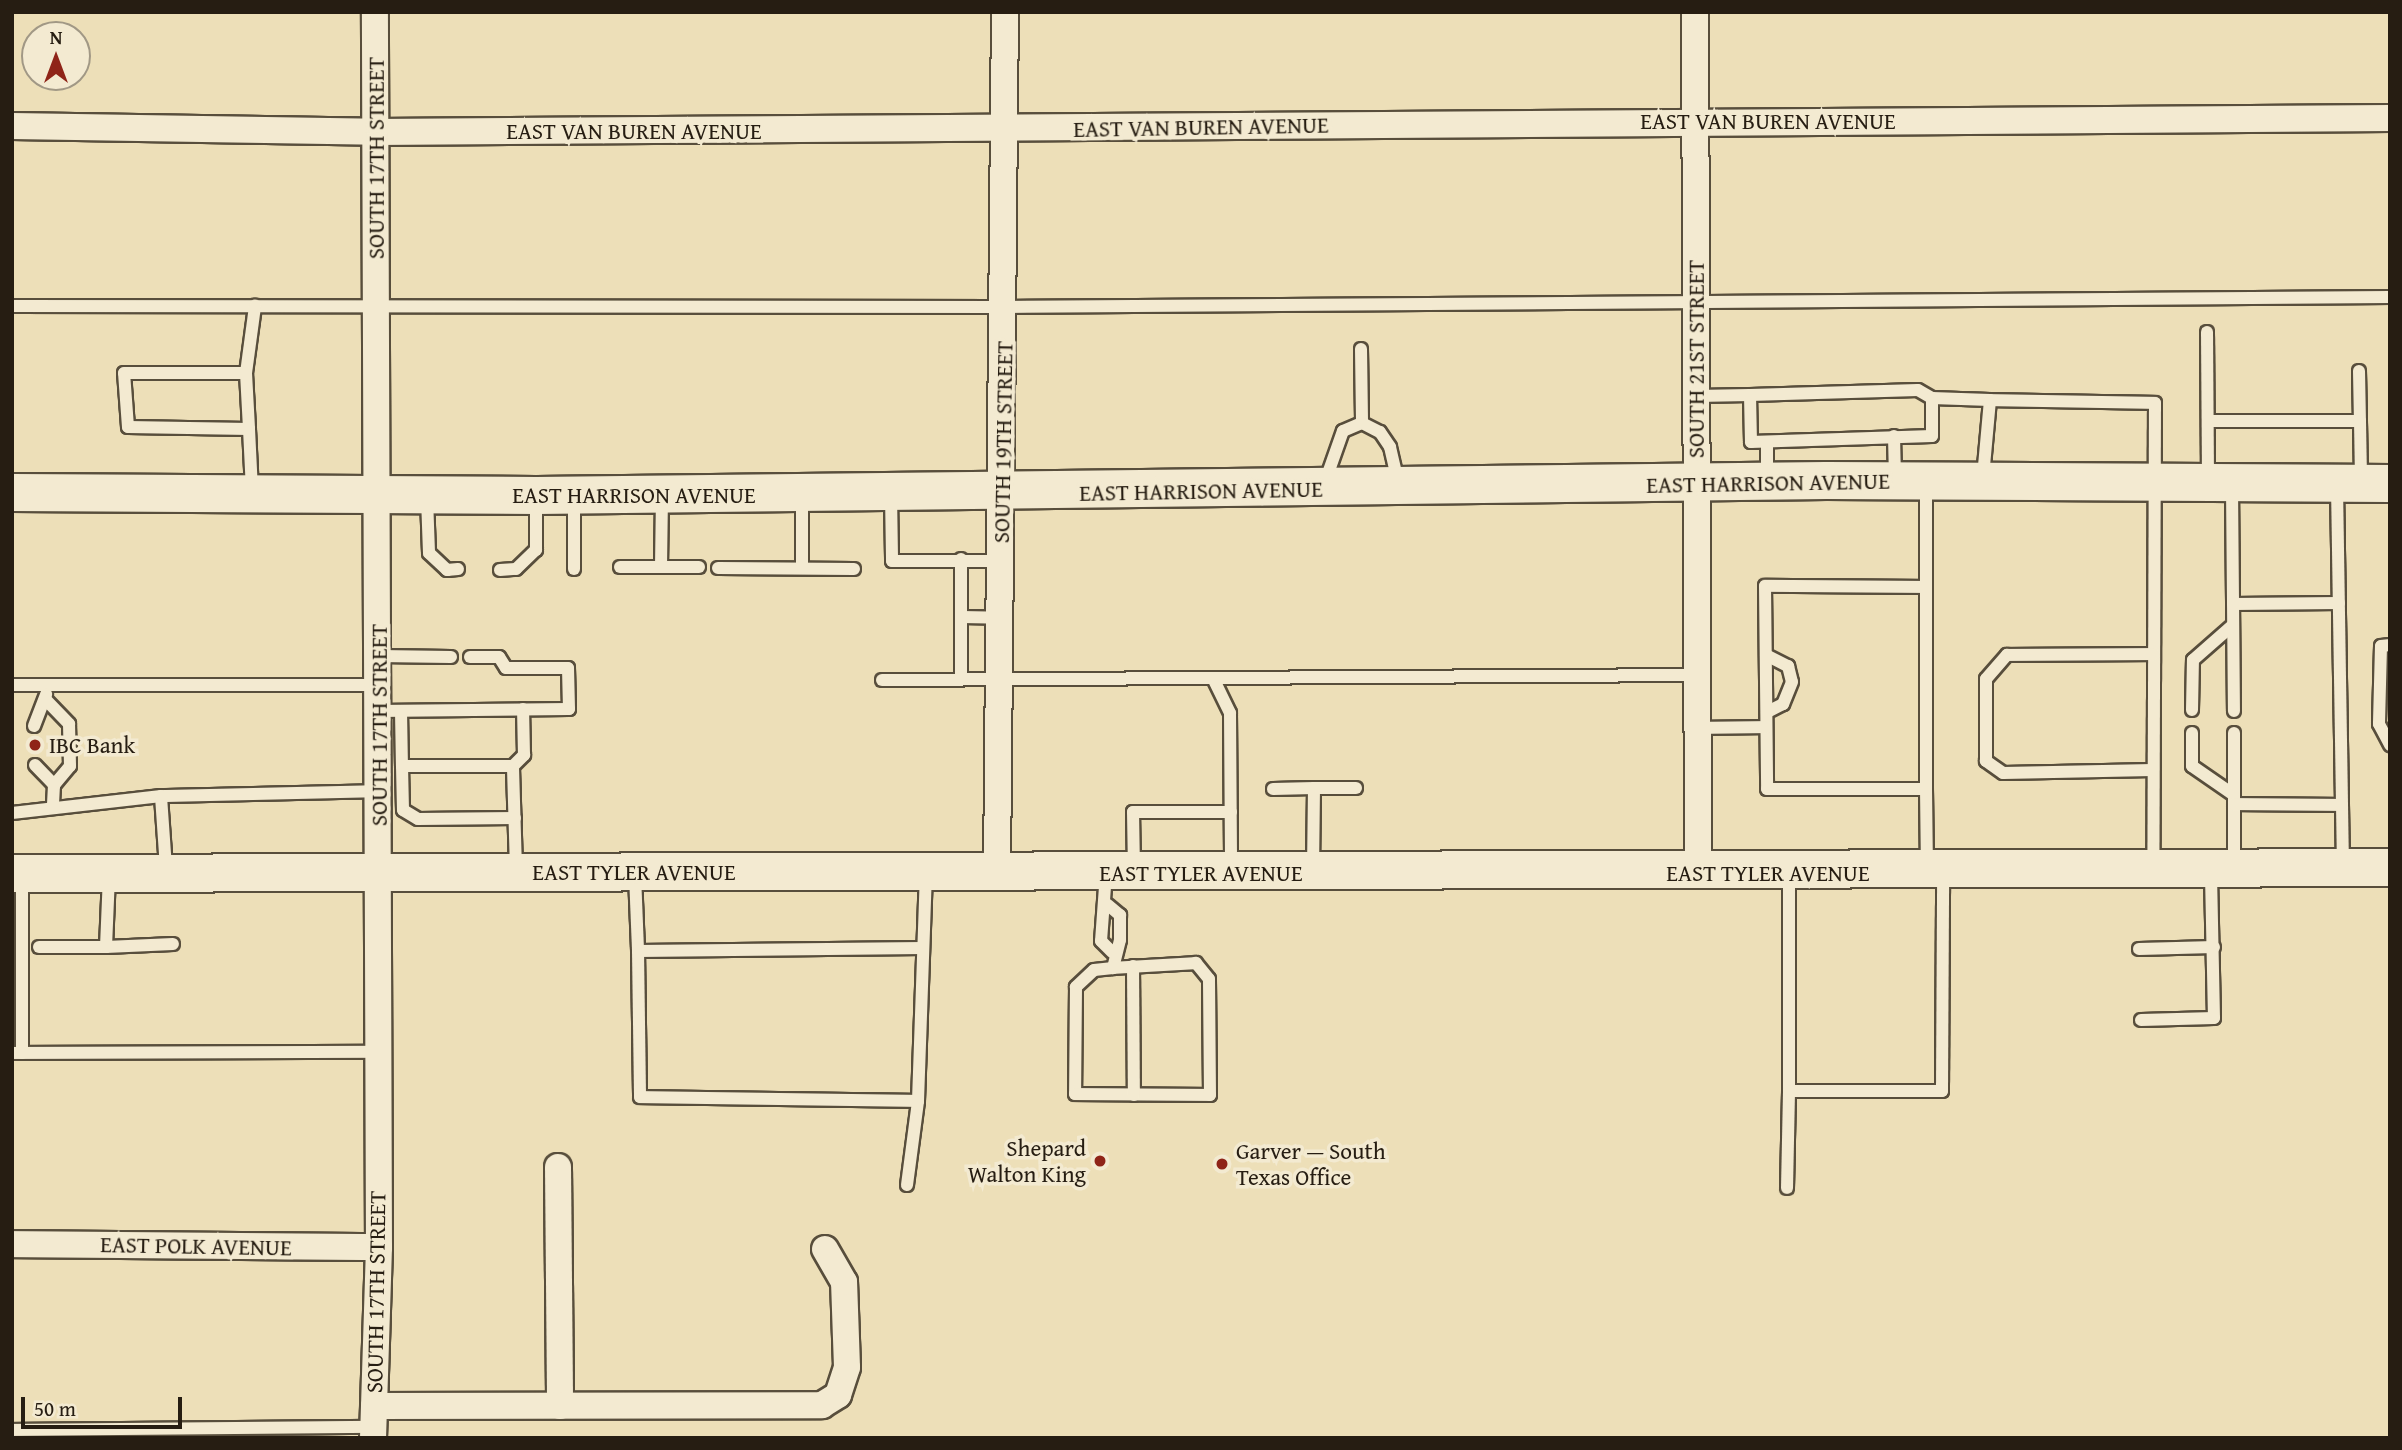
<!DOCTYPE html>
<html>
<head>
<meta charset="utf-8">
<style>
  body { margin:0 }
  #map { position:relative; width:2402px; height:1450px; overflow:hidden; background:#eddfb8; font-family:"Gentium Book Plus",serif }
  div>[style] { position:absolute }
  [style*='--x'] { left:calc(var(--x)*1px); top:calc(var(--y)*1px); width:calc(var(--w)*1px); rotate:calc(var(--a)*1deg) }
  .roads { filter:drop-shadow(2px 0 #584e3c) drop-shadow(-2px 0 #584e3c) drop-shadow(0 2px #584e3c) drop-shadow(0 -2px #584e3c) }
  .lane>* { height:12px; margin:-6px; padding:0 6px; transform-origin:6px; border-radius:6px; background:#f3ead1 }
  .street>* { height:26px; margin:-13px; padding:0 13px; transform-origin:13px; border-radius:13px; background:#f3ead1 }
  .secondary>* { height:37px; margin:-18.5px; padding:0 18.5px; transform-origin:18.5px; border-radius:18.5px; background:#f3ead1 }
  .dots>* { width:19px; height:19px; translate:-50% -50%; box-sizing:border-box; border:4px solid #f3ead1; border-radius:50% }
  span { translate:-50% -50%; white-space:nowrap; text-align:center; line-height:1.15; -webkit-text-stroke:7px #f3ead1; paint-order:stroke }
  .street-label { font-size:23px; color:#261d12 }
  .poi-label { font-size:23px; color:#261d12 }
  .left { translate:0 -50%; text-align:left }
  .right { translate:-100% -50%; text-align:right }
  .frame { position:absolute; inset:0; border:14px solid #261d12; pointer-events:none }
  .north { position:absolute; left:21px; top:21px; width:70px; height:70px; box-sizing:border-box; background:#f3ead1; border:2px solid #a19885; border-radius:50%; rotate:0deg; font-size:19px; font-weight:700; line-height:28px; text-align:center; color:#261d12 }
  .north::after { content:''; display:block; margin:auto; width:24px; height:32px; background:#8f2418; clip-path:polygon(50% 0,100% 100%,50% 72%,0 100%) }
  .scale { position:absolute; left:21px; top:1397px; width:161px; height:32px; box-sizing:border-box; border:4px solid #261d12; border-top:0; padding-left:9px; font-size:21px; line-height:24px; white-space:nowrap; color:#261d12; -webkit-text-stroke:5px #f3ead1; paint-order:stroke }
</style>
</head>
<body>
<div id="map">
  <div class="roads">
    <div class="lane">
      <div style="--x:12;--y:306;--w:992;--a:0.06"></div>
      <div style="--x:1004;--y:307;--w:1386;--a:-0.41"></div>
      <div style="--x:2207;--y:332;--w:146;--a:89.6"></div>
      <div style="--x:1361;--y:349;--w:74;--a:89.2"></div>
      <div style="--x:2359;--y:371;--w:50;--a:88.9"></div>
      <div style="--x:246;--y:373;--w:68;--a:-82.3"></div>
      <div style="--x:1750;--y:395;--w:168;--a:-1.7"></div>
      <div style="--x:1918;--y:390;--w:16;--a:30"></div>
      <div style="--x:1932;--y:398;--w:58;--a:2"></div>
      <div style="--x:1696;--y:396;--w:54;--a:-1.1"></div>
      <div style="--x:1750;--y:395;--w:47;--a:88.8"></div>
      <div style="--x:1751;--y:442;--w:181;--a:-1.9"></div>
      <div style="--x:1932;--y:436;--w:38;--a:-90"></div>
      <div style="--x:2208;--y:421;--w:152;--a:0"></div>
      <div style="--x:2360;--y:421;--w:58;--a:89"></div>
      <div style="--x:249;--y:429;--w:121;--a:-179.1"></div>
      <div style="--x:128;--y:427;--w:54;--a:-94.2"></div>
      <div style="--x:124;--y:373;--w:122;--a:0"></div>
      <div style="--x:246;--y:373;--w:56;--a:86.9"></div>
      <div style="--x:249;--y:429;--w:62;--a:87.2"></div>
      <div style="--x:1894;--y:436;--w:42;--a:88.6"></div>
      <div style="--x:1767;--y:476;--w:34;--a:-90"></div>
      <div style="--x:1983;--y:477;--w:77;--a:-84.8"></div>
      <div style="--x:1990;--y:400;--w:165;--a:1"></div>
      <div style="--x:2155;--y:403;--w:462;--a:90.2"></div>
      <div style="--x:1325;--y:482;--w:54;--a:-70.6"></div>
      <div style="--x:1343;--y:431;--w:21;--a:-23"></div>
      <div style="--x:1362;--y:423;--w:20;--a:27"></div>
      <div style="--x:1380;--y:432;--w:18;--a:56"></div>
      <div style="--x:1390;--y:447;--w:35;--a:77"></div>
      <div style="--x:2337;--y:486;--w:377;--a:89.1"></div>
      <div style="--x:2232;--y:487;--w:224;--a:89.5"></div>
      <div style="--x:891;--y:494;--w:67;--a:89.1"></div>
      <div style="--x:892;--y:561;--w:110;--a:0"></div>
      <div style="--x:802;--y:495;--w:73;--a:90"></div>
      <div style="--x:427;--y:498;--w:55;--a:87.9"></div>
      <div style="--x:429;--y:553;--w:25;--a:43"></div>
      <div style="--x:447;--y:570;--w:11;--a:-5"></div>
      <div style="--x:620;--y:567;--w:41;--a:0"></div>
      <div style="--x:661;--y:567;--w:72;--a:-89.2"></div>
      <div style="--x:661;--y:567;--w:38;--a:0"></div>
      <div style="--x:718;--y:568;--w:136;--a:0.4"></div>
      <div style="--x:574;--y:569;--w:70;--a:-90"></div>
      <div style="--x:500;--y:570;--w:16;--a:-4"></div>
      <div style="--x:516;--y:569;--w:28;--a:-44"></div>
      <div style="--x:536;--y:550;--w:51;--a:-90"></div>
      <div style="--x:1925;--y:587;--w:160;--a:-179.6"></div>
      <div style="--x:1765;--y:586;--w:203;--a:89.4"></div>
      <div style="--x:1767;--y:789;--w:159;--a:0"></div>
      <div style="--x:1926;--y:789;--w:305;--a:-90"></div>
      <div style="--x:2233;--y:604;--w:106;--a:-0.5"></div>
      <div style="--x:962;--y:617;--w:39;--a:1"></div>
      <div style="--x:2390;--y:645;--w:9;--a:174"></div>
      <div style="--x:2381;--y:646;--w:78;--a:91.5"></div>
      <div style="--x:2379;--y:724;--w:24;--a:62"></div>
      <div style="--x:1766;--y:655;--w:25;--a:27"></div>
      <div style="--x:1788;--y:666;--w:16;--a:76"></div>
      <div style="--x:1792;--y:682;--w:24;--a:112"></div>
      <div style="--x:1783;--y:704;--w:18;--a:153"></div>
      <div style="--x:379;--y:656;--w:72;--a:0.8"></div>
      <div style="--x:1213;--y:678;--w:39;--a:64"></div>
      <div style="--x:1230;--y:713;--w:153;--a:89.6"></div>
      <div style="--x:961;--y:679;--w:120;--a:-90"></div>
      <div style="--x:882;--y:680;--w:815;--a:-0.35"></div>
      <div style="--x:12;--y:685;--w:367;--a:0"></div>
      <div style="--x:47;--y:701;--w:32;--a:46"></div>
      <div style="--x:69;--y:724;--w:42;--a:88.6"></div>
      <div style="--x:70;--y:766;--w:25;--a:130"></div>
      <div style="--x:2192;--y:710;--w:50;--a:-88.9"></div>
      <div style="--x:2193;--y:660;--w:53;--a:-41.2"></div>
      <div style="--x:378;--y:711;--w:191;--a:-0.6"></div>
      <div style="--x:569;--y:709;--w:41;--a:-91.4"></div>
      <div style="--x:568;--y:668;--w:62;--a:180"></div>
      <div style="--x:506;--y:668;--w:13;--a:-122"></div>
      <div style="--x:499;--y:657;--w:29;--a:180"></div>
      <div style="--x:401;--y:711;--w:55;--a:89"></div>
      <div style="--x:34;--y:726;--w:34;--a:-69"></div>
      <div style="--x:1697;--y:728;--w:69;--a:-0.8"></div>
      <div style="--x:2192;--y:733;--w:33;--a:90"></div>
      <div style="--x:2192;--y:766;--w:51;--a:34.6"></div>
      <div style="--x:2234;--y:733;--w:133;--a:90"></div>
      <div style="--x:35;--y:765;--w:28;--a:46"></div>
      <div style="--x:54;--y:785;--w:20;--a:93"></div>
      <div style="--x:513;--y:766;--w:111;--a:180"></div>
      <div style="--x:402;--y:766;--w:44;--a:88.7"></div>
      <div style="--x:403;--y:810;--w:17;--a:31"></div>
      <div style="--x:418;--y:819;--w:97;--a:-0.6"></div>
      <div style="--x:2153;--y:770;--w:150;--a:178.9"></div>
      <div style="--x:2003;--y:773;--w:21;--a:-145"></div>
      <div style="--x:1986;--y:761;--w:82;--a:-90"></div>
      <div style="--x:1986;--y:679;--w:32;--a:-49"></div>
      <div style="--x:2007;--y:655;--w:147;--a:-0.4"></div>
      <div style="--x:1314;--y:788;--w:42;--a:0"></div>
      <div style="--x:1273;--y:789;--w:41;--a:-1.4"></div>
      <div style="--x:1314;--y:788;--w:78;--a:90.7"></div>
      <div style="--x:1926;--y:789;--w:77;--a:89.3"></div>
      <div style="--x:2234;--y:804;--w:108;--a:0.5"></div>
      <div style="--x:12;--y:813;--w:150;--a:-6.5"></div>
      <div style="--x:166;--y:868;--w:72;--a:-94"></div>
      <div style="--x:161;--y:796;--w:217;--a:-1.3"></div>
      <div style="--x:516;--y:869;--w:103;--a:-91.7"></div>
      <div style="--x:513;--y:766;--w:16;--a:-45"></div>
      <div style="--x:524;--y:755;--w:46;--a:-91.2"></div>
      <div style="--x:1134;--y:869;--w:57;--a:-91"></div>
      <div style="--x:1133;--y:812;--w:98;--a:0"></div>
      <div style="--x:1106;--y:873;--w:68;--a:94.2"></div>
      <div style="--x:1101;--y:941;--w:16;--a:45"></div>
      <div style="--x:1789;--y:873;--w:218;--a:90"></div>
      <div style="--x:1789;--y:1091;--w:153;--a:0"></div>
      <div style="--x:1942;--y:1091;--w:218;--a:-89.7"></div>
      <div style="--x:635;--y:875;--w:76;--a:87.7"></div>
      <div style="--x:638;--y:951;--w:285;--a:-0.6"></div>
      <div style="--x:22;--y:877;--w:176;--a:90"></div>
      <div style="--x:1108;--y:905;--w:16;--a:40"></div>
      <div style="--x:1120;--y:915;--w:25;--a:90"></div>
      <div style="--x:1120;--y:940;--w:29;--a:104"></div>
      <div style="--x:1113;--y:968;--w:19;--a:174"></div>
      <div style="--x:1094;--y:970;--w:25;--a:137"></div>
      <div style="--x:1076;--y:987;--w:107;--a:90.5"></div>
      <div style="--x:1075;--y:1094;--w:135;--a:0.4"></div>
      <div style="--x:1210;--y:1095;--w:116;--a:-90.5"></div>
      <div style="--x:1209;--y:979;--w:21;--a:-129"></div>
      <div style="--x:1196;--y:963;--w:83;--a:176.6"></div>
      <div style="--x:39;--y:947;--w:67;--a:0"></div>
      <div style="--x:106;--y:947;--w:71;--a:-87.6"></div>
      <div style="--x:106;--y:947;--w:67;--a:-2.6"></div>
      <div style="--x:2139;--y:949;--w:75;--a:-1.5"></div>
      <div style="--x:638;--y:951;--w:146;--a:89.2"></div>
      <div style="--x:640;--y:1097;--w:278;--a:0.8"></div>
      <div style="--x:1133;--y:966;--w:129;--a:89.6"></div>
      <div style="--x:2141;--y:1020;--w:73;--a:-1.6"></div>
      <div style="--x:2214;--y:1018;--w:146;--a:-91.2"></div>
      <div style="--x:12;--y:1053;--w:367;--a:-0.2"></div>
      <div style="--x:907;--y:1185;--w:85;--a:-82.5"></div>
      <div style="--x:918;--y:1101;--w:228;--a:-88"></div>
      <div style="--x:1787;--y:1188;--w:97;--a:-88.8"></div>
      <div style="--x:12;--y:1430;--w:361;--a:-0.5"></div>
    </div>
    <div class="street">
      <div style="--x:1695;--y:12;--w:861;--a:89.8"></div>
      <div style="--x:12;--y:126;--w:364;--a:0.9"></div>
      <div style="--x:376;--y:132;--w:2014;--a:-0.4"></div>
      <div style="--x:997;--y:872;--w:860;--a:-89.47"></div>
      <div style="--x:558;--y:1167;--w:239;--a:89.5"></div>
      <div style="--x:12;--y:1244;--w:367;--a:0.5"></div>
      <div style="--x:374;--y:1406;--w:448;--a:-0.1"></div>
      <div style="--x:822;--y:1405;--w:19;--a:-32"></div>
      <div style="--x:838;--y:1395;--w:29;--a:-72"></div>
      <div style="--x:847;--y:1367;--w:85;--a:-92"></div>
      <div style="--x:844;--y:1282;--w:38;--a:-120"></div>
      <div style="--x:373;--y:1438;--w:191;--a:-88.2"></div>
      <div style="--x:379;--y:1247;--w:1235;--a:-90.19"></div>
    </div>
    <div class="secondary">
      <div style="--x:12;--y:492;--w:524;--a:0.33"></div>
      <div style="--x:536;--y:495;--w:1290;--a:-0.67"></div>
      <div style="--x:1826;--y:480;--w:564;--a:0.3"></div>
      <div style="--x:12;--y:873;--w:2378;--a:-0.14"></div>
    </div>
  </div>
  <div class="dots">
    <div style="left:35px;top:745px;background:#8f2418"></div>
    <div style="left:1100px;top:1161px;background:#8f2418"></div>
    <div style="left:1222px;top:1164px;background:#8f2418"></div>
  </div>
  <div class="street-label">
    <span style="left:1768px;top:121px">EAST VAN BUREN AVENUE</span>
    <span style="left:1201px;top:127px;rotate:-1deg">EAST VAN BUREN AVENUE</span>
    <span style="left:634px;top:131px">EAST VAN BUREN AVENUE</span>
    <span style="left:376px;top:158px;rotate:-90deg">SOUTH 17TH STREET</span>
    <span style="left:1696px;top:359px;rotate:-90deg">SOUTH 21ST STREET</span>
    <span style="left:1003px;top:442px;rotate:-89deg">SOUTH 19TH STREET</span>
    <span style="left:1768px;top:483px;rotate:-1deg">EAST HARRISON AVENUE</span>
    <span style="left:1201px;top:491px;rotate:-1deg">EAST HARRISON AVENUE</span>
    <span style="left:634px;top:495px">EAST HARRISON AVENUE</span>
    <span style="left:379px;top:725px;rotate:-90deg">SOUTH 17TH STREET</span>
    <span style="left:634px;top:872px">EAST TYLER AVENUE</span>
    <span style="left:1201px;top:873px">EAST TYLER AVENUE</span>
    <span style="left:1768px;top:873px">EAST TYLER AVENUE</span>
    <span style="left:196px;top:1246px;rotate:1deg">EAST POLK AVENUE</span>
    <span style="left:376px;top:1292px;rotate:-89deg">SOUTH 17TH STREET</span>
  </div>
  <div class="poi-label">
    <span class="left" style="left:49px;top:745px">IBC Bank</span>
    <span class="right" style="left:1086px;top:1161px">Shepard<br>Walton King</span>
    <span class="left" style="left:1236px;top:1164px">Garver — South<br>Texas Office</span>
  </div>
  <div class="frame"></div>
  <div class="north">N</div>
  <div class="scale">50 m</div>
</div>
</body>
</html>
